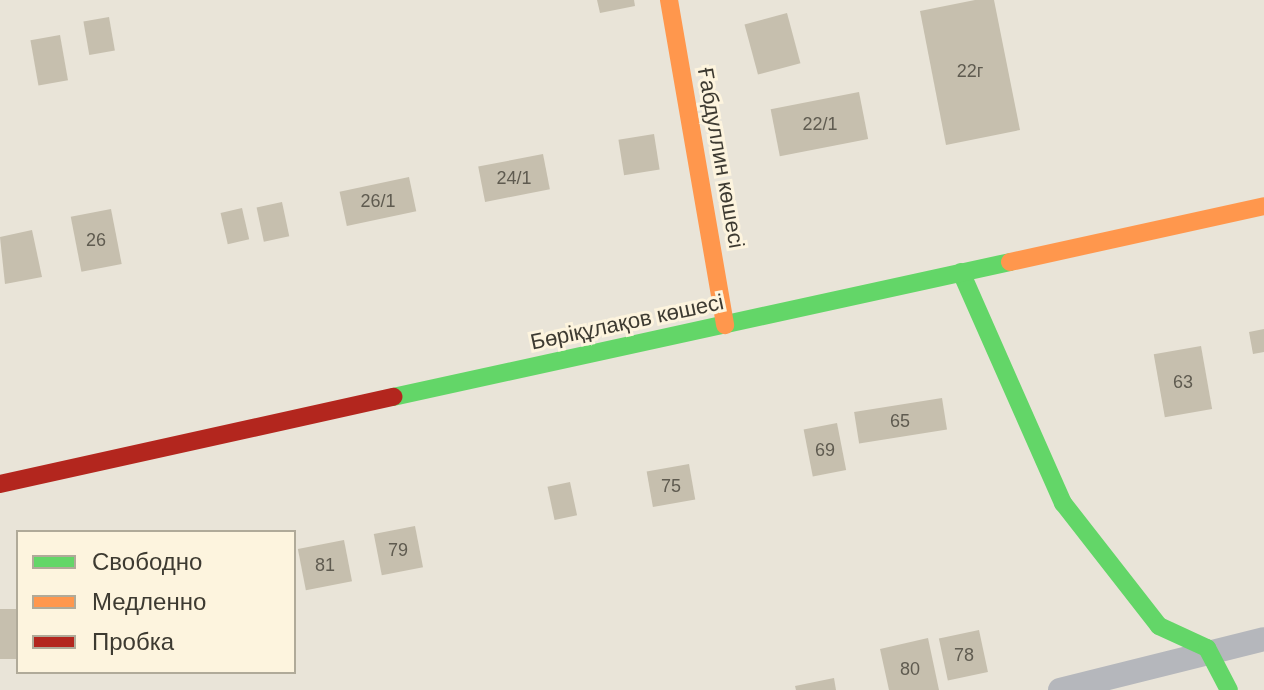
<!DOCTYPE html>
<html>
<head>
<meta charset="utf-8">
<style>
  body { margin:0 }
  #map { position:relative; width:1264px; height:690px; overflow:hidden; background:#e9e4d8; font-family:Helvetica,sans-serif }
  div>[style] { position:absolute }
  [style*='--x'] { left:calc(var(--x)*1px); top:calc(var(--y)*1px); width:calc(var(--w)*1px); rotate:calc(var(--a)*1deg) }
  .building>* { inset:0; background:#c6bfae; transform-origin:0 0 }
  .street>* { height:24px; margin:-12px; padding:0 12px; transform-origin:12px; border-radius:12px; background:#b5b7bc }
  .fast>* { height:18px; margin:-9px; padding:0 9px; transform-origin:9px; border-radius:9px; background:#63d668 }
  .slow>* { height:18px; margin:-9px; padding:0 9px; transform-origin:9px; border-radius:9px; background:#ff974d }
  .jam>* { height:18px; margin:-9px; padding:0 9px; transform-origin:9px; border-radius:9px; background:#b3261e }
  span { translate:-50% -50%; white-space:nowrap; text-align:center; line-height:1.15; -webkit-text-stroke:6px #fdf4de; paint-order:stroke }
  .number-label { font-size:18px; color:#5f5b50 }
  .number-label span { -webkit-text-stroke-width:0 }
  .street-label { font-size:22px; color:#3d3a31 }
  .legend { position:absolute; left:16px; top:530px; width:280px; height:144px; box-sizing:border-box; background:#fdf4de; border:2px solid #b0aa99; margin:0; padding:10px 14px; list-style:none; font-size:24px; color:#3d3a31 }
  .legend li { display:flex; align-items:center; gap:16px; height:40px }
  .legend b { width:40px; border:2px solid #b0aa99 }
</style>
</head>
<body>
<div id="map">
  <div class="building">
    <div style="clip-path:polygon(597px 0,634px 0,635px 6px,600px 13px)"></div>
    <div style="clip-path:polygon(975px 0,994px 0,1020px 130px,946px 145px,920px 11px)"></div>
    <div style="left:787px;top:13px;width:52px;height:44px;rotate:75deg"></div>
    <div style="left:109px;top:17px;width:34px;height:26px;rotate:80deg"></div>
    <div style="left:60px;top:35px;width:46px;height:30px;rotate:80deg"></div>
    <div style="left:859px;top:92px;width:48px;height:90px;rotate:79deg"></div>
    <div style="left:654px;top:134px;width:36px;height:36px;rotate:81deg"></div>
    <div style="left:543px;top:154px;width:36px;height:66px;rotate:79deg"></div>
    <div style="left:409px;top:177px;width:35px;height:71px;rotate:78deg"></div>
    <div style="left:282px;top:202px;width:35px;height:26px;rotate:78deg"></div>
    <div style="left:242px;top:208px;width:32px;height:22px;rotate:77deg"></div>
    <div style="left:111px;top:209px;width:56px;height:41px;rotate:79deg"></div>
    <div style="clip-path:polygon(32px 230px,42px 277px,5px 284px,0 237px)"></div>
    <div style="clip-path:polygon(1264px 329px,1264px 352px,1253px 354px,1249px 332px)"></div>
    <div style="left:1201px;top:346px;width:64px;height:48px;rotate:80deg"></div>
    <div style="left:942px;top:398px;width:32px;height:89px;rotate:81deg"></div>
    <div style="left:837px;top:423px;width:48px;height:34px;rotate:79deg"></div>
    <div style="left:689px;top:464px;width:36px;height:43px;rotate:80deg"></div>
    <div style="left:570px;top:482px;width:34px;height:23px;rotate:78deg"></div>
    <div style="left:415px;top:526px;width:42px;height:42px;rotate:79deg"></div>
    <div style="left:344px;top:540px;width:42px;height:47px;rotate:79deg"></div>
    <div style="left:18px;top:609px;width:50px;height:18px;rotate:90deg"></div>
    <div style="left:979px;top:630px;width:43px;height:41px;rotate:78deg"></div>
    <div style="clip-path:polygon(928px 638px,939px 690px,889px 690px,880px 649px)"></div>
    <div style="clip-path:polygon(834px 678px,836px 690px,796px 690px,795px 686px)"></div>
  </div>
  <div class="street">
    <div style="--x:1060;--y:690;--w:210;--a:-14"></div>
  </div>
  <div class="fast">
    <div style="--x:961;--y:272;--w:253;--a:66.2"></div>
    <div style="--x:1063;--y:503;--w:156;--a:52"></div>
    <div style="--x:1159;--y:626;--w:53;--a:24.6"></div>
    <div style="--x:1207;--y:648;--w:47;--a:62.4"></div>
    <div style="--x:393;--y:397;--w:632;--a:-12.34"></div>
  </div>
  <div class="slow">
    <div style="--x:669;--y:0;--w:330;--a:80.2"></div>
    <div style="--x:1010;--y:262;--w:260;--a:-12.4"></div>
  </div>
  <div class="jam">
    <div style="--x:0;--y:484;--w:403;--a:-12.5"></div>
  </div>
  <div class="number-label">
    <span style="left:970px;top:71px">22г</span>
    <span style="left:820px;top:124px">22/1</span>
    <span style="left:514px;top:178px">24/1</span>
    <span style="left:378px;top:201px">26/1</span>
    <span style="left:96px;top:240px">26</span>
    <span style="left:1183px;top:382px">63</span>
    <span style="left:900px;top:421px">65</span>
    <span style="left:825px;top:450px">69</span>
    <span style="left:671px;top:486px">75</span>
    <span style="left:398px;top:550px">79</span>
    <span style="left:325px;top:565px">81</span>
    <span style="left:964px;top:655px">78</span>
    <span style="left:910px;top:669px">80</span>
  </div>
  <div class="street-label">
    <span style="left:721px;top:158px;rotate:80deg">Ғабдуллин көшесі</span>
    <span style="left:627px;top:322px;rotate:-12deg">Бөріқұлақов көшесі</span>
  </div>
  <ul class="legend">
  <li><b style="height:10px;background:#63d668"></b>Свободно</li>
  <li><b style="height:10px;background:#ff974d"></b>Медленно</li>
  <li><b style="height:10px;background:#b3261e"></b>Пробка</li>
  </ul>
</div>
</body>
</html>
